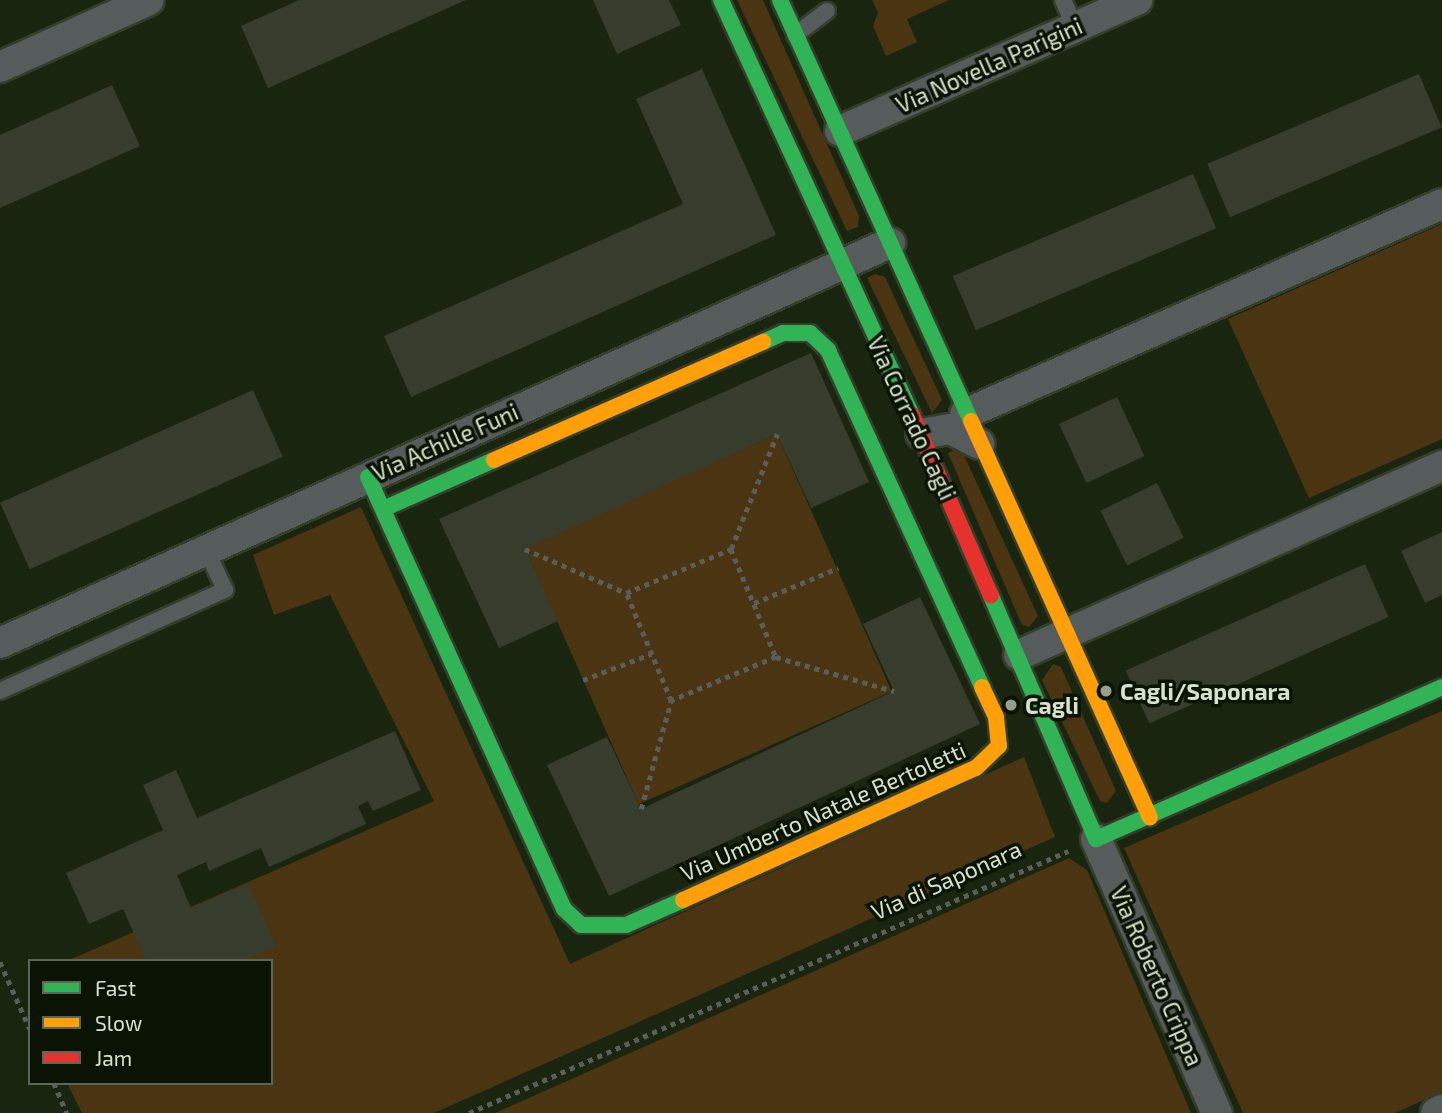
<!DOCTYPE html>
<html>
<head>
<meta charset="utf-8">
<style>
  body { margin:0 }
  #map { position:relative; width:1442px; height:1113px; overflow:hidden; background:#1a250f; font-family:"Exo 2",sans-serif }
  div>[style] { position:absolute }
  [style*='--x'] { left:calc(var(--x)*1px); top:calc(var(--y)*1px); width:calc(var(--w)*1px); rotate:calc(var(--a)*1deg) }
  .green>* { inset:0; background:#4a3411; transform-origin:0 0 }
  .building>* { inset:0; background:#373c2c; transform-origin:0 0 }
  .path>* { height:4.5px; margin-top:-2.25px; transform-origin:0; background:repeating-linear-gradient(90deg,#595e5a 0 5px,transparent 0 10px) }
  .roads { filter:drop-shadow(2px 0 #343e2b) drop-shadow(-2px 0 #343e2b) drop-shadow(0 2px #343e2b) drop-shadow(0 -2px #343e2b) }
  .lane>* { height:16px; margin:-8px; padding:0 8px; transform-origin:8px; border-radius:8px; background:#565b5c }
  .street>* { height:30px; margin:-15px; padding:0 15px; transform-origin:15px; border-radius:15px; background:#565b5c }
  .fast>* { height:16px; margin:-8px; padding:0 8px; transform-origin:8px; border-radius:8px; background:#30b455 }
  .slow>* { height:16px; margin:-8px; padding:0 8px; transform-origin:8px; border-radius:8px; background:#ff9f0a }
  .jam>* { height:16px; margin:-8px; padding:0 8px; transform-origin:8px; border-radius:8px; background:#e5322d }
  .dots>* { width:19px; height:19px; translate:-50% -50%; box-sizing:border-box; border:4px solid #0b1304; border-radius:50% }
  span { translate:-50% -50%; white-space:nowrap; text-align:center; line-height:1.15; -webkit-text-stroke:7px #0b1304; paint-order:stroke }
  .street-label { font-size:23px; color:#d6e2cd }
  .poi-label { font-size:23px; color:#d6e2cd; font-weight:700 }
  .left { translate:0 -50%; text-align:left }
  .legend { position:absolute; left:28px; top:959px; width:245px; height:126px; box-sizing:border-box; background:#0b1304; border:2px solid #5c6654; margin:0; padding:9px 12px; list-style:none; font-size:21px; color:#d6e2cd }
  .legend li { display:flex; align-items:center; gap:14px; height:35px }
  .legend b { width:35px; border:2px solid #5c6654 }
</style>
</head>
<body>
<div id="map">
  <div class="green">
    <div style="clip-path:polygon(737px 0,763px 0,859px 216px,858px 227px,847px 231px)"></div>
    <div style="clip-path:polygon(872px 0,949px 0,907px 19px,917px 42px,886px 56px,873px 26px,878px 12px)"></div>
    <div style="clip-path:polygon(1442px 224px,1442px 439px,1309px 498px,1228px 319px)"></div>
    <div style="clip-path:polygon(875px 274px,885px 277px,942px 400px,932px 413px,867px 278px)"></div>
    <div style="left:777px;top:434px;width:282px;height:277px;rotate:66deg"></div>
    <div style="clip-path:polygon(956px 449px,963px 453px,1038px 616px,1029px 627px,1022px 625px,948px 453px)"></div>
    <div style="clip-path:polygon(361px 507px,570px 964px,1024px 757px,1055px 837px,434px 1113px,82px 1113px,67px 1083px,271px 1083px,271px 961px,67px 961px,434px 801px,330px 595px,274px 615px,253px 555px)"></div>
    <div style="clip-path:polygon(1053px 664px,1061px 667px,1116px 791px,1107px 803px,1100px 801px,1042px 680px)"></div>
    <div style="clip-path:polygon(1442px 711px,1442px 1092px,1395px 1113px,1243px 1113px,1124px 848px)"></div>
    <div style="clip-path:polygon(1069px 858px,1087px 870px,1191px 1113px,495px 1113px)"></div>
  </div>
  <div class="building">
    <div style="clip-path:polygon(299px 0,466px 0,268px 88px,241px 26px)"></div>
    <div style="clip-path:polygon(593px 0,669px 0,681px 25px,617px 54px)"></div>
    <div style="clip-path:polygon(702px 69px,776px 235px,411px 397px,384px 336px,683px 204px,636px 99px)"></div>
    <div style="left:1419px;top:74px;width:58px;height:230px;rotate:67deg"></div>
    <div style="clip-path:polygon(112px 85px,140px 146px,0 208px,0 135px)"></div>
    <div style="left:1193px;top:174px;width:59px;height:261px;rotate:67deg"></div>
    <div style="clip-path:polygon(811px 353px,869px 482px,811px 508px,777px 434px,525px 549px,558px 621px,499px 648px,439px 519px)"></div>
    <div style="left:253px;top:390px;width:73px;height:277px;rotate:66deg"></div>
    <div style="left:1117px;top:397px;width:65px;height:64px;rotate:65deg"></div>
    <div style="left:1157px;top:483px;width:61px;height:63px;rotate:64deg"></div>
    <div style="clip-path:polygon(1442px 532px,1442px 595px,1425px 603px,1401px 551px)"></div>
    <div style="left:1365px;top:564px;width:58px;height:262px;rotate:66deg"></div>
    <div style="clip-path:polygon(920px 597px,980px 724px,609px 896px,547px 765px,607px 737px,641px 809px,894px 691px,863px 624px)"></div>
    <div style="clip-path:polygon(395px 731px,421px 790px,373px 811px,368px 801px,358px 806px,366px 824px,269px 867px,261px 848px,209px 871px,206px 862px,177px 875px,191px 908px,248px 883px,276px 946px,243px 961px,146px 961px,123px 909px,89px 924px,66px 873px,163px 830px,143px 785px,176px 770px,197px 818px)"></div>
  </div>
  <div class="path">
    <div style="--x:525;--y:549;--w:110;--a:23.5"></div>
    <div style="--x:731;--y:549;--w:124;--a:-68.2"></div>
    <div style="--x:754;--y:603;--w:91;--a:-22.6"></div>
    <div style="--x:776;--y:657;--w:114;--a:157.3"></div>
    <div style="--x:671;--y:701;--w:117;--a:-112.6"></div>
    <div style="--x:626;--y:593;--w:114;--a:-22.7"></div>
    <div style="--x:731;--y:549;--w:117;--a:67.4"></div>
    <div style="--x:776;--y:657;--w:123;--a:16.1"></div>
    <div style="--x:583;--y:680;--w:73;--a:-20.9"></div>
    <div style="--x:641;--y:809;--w:112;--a:-74.5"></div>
    <div style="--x:0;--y:962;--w:73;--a:65.9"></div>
    <div style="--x:54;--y:1083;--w:33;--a:67"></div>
    <div style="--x:469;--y:1113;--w:654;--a:-23.62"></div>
  </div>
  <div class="roads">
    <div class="lane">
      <div style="--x:1063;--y:0;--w:30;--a:66"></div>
      <div style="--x:795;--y:35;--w:40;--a:-37"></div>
      <div style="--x:0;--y:691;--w:247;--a:-24.2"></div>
      <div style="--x:225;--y:590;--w:45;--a:-114.9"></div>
    </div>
    <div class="street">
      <div style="--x:0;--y:67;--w:163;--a:-24.2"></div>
      <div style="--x:840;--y:131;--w:325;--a:-23.8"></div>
      <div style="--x:965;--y:414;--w:521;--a:-23.76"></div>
      <div style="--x:921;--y:434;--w:29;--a:-10"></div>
      <div style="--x:950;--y:429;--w:33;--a:27"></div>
      <div style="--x:0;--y:643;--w:976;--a:-24.2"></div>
      <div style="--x:1019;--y:655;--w:463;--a:-24.1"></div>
      <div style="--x:1096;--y:839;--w:300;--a:66.2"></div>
      <div style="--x:1436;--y:1113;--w:7;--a:-27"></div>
    </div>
    <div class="fast">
      <div style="--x:721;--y:0;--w:457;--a:65.3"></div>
      <div style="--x:780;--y:0;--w:462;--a:65.6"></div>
      <div style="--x:763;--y:342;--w:22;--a:-24"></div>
      <div style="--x:783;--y:333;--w:27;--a:0"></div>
      <div style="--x:810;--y:333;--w:25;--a:43"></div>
      <div style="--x:828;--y:350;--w:371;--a:65.4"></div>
      <div style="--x:368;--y:477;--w:474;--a:65.6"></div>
      <div style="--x:564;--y:909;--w:23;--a:43"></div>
      <div style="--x:581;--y:925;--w:45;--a:0"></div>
      <div style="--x:626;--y:925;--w:62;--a:-23.7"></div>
      <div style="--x:383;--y:509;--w:121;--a:-23.8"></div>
      <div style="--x:991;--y:596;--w:265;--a:66.6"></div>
      <div style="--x:1096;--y:839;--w:378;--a:-23.7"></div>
    </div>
    <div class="slow">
      <div style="--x:971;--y:421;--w:435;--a:65.7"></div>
      <div style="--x:494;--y:460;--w:294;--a:-23.7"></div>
      <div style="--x:683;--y:900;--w:321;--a:-24.3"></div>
      <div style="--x:976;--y:768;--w:32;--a:-44"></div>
      <div style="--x:999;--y:746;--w:29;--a:-96"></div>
      <div style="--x:996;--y:717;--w:33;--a:-115"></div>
    </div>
    <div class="jam">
      <div style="--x:912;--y:415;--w:197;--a:66.4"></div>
    </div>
  </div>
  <div class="dots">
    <div style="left:1106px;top:691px;background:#94a08a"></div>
    <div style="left:1011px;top:705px;background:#94a08a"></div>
  </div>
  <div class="street-label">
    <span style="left:989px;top:65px;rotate:-24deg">Via Novella Parigini</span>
    <span style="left:912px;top:418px;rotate:65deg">Via Corrado Cagli</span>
    <span style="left:445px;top:442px;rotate:-24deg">Via Achille Funi</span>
    <span style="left:823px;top:811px;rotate:-24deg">Via Umberto Natale Bertoletti</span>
    <span style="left:946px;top:880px;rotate:-24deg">Via di Saponara</span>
    <span style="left:1157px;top:976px;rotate:66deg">Via Roberto Crippa</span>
  </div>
  <div class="poi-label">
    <span class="left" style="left:1120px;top:691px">Cagli/Saponara</span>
    <span class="left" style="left:1025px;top:705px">Cagli</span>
  </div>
  <ul class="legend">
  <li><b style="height:9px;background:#30b455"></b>Fast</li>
  <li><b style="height:9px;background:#ff9f0a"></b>Slow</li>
  <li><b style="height:9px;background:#e5322d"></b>Jam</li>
  </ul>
</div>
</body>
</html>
